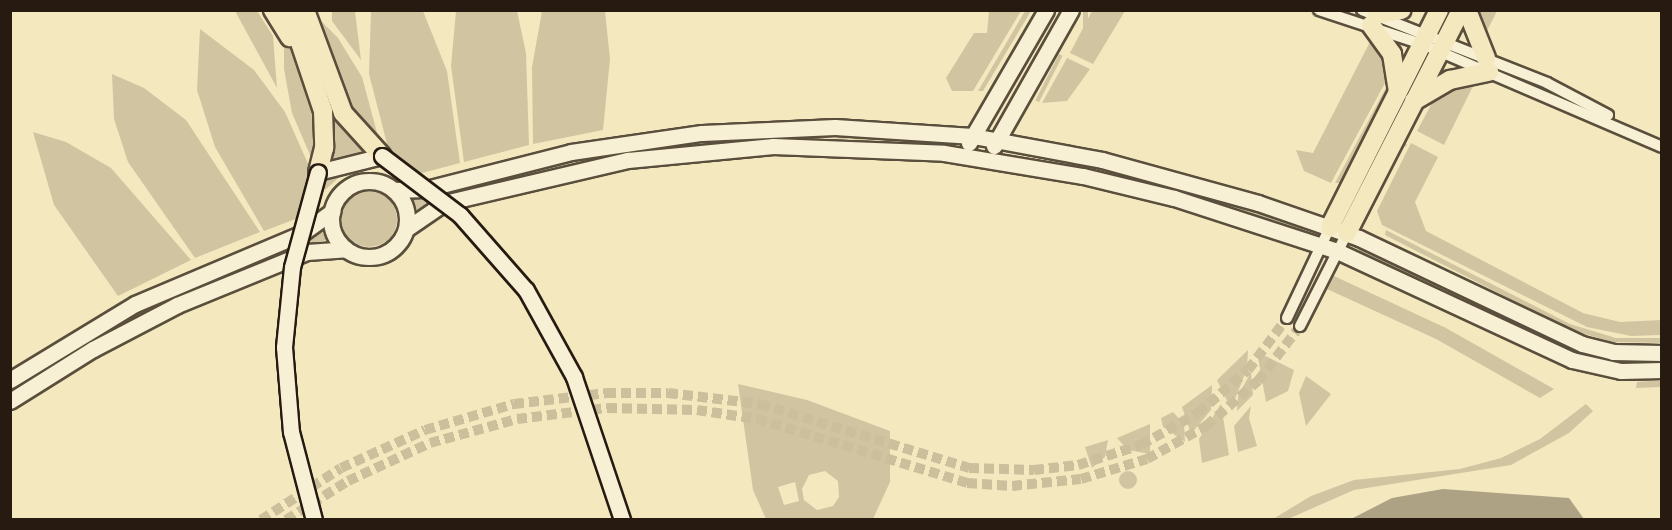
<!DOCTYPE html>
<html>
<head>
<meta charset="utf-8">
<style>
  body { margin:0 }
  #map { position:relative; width:1672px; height:530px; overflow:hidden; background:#f4e8bf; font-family:"Libre Bodoni",serif }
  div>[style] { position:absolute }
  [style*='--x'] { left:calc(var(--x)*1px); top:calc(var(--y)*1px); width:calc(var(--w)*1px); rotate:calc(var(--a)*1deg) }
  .green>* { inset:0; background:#d1c5a1; transform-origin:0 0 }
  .round { border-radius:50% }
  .water>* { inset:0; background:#aea284 }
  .street-tunnel>* { height:10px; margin-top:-5px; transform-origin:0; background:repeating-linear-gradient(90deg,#cbbf9c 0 10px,transparent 0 15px) }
  .roads { filter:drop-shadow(2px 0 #5a4e3c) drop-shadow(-2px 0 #5a4e3c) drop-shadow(0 2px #5a4e3c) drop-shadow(0 -2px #5a4e3c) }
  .street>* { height:10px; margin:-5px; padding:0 5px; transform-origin:5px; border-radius:5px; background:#f8f0d5 }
  .secondary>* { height:15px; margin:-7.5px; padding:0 7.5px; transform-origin:7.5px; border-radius:7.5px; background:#f8f0d5 }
  .secondary>.ring { margin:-7.5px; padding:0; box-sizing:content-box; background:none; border:15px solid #f8f0d5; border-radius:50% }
  .primary>* { height:18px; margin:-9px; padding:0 9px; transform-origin:9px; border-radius:9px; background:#f4e8bf }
  .bridges { filter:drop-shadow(2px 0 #271b11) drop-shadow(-2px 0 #271b11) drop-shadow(0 2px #271b11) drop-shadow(0 -2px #271b11) }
  .secondary-bridge>* { height:15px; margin:-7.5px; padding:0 7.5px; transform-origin:7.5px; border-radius:7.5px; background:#f8f0d5 }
  span { translate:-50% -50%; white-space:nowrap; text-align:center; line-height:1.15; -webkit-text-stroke:4.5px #f8f0d5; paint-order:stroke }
  .frame { position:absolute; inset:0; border:12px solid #271b11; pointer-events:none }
</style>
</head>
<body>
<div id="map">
  <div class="green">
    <div style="clip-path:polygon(235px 11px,257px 11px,273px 36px,277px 88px)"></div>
    <div style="clip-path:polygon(311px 11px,338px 38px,362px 77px,386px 166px,344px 173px,325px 190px,292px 113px,284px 69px,284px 40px)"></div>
    <div style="clip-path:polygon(332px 11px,355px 11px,361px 60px,332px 21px)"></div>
    <div style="clip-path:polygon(371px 11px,423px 11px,447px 71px,460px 163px,422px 173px,393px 167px,369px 74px)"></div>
    <div style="clip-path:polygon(456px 11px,517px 11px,526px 53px,529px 145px,464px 162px,451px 66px)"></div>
    <div style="clip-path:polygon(542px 11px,605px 11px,610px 59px,603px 130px,533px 144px,532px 67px)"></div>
    <div style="clip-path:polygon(989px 11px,1021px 11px,973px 91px,952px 91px,946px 78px,974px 33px,987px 33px)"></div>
    <div style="clip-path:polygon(1025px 11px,1031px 11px,983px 91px,978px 91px)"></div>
    <div style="left:1083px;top:11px;width:5px;height:43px"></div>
    <div style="clip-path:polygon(1092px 11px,1125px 11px,1093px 64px,1070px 53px)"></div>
    <div style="clip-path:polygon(1477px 11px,1497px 11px,1484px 37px,1475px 14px)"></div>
    <div style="clip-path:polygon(200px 29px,254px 70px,285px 112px,322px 195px,298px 218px,264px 231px,215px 147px,197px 90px)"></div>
    <div style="clip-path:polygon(1373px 36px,1392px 70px,1331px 183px,1304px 171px,1296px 150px,1313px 153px)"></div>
    <div style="left:1059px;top:54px;width:4px;height:52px;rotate:27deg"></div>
    <div style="clip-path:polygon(1067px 58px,1090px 69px,1067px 101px,1042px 103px)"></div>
    <div style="clip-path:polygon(112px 74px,144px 88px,186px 120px,260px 232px,195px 258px,128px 162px,114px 119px)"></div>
    <div style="clip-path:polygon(1476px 80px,1444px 145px,1417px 131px,1438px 92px)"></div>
    <div style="clip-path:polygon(1391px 81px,1340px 183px,1335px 183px,1390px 80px)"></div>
    <div style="clip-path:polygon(33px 132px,66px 142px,111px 168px,191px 260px,118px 296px,54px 205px)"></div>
    <div style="clip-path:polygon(822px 133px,944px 140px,944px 145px,831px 138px,681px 146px,533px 172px,451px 193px,414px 211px,411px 200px,538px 165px,658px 142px)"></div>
    <div style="left:1404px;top:140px;width:6px;height:70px;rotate:59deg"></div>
    <div style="clip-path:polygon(1411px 143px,1438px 157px,1415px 202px,1426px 231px,1583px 313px,1620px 322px,1661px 320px,1661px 335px,1631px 336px,1587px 327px,1382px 225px,1377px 211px)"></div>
    <div style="clip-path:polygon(1023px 150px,1166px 181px,1305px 226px,1303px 230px,1165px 185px,1023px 155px)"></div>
    <div class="round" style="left:341px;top:191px;width:56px;height:56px"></div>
    <div style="clip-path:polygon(1386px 230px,1570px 324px,1616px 338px,1661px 338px,1661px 343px,1612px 342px,1571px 330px,1385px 235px)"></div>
    <div style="clip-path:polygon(323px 232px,326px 240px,240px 269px,128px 322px,11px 394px,11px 386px,126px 316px)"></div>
    <div style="clip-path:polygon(1361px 247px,1566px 344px,1661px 358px,1661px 363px,1612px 362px,1566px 350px,1358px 252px)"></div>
    <div style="clip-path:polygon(1334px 276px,1446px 328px,1554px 389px,1540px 398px,1436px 339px,1327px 289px)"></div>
    <div style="clip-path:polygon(1248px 350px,1247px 369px,1231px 409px,1217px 380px)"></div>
    <div style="clip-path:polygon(1257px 352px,1294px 370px,1288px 391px,1266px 402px)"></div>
    <div style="clip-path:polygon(1251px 372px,1253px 395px,1237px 411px,1238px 396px)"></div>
    <div style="clip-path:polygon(1306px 376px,1331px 394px,1306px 426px,1299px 393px)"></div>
    <div style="clip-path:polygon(1661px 380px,1661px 387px,1636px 388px,1637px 382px)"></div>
    <div style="clip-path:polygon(evenodd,738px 384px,807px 400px,890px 431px,890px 482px,873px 519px,766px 519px,753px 490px,738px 384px,825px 471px,838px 481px,839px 497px,833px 506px,817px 510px,804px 500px,802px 489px,809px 475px,825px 471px,738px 384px,795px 482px,799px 501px,784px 505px,778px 487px,795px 482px)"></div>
    <div style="clip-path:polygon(1212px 385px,1211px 410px,1191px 434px,1182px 407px)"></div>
    <div style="clip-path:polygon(1221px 404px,1229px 455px,1202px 463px,1199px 439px)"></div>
    <div style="clip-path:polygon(1586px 404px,1593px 411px,1569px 433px,1511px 465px,1354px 490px,1288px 519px,1273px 519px,1311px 496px,1354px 480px,1460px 469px,1501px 458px,1540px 439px)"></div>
    <div style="clip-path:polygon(1251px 406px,1249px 418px,1257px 446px,1238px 452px,1234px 426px)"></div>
    <div style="clip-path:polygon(1173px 412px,1184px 424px,1185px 442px,1163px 427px,1161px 418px)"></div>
    <div style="clip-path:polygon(1150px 424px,1150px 454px,1128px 450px,1117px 438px)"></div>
    <div style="clip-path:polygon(1108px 440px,1105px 457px,1092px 468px,1085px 447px)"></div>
    <div class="round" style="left:1119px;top:471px;width:18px;height:18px"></div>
  </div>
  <div class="water">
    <div style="clip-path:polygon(1443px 489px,1569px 498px,1584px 519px,1351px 519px,1392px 498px)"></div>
  </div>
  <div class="street-tunnel">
    <div style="--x:261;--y:520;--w:95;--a:-33"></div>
    <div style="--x:341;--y:468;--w:92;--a:-24.3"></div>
    <div style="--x:425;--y:430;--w:93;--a:-16.3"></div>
    <div style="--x:514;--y:404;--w:93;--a:-6.8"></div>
    <div style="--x:606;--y:393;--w:62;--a:0"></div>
    <div style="--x:668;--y:393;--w:93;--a:6.8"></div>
    <div style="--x:760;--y:404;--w:219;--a:17"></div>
    <div style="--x:969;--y:468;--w:65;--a:1.8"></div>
    <div style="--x:1034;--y:470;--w:44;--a:-6.5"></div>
    <div style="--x:1078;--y:465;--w:66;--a:-17.6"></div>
    <div style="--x:1141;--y:445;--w:65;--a:-29.3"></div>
    <div style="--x:1198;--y:413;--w:66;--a:-40.7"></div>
    <div style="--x:1248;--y:370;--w:65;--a:-53.1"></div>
    <div style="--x:286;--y:520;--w:73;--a:-32.2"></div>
    <div style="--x:348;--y:481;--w:90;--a:-24.9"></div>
    <div style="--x:430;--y:443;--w:90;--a:-15.4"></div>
    <div style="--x:517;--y:419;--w:91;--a:-7"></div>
    <div style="--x:607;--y:408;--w:90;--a:1.3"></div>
    <div style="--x:697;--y:410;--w:61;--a:8.5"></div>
    <div style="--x:757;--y:419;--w:220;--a:16.9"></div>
    <div style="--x:967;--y:483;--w:45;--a:3.8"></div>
    <div style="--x:1012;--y:486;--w:69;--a:-5.8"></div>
    <div style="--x:1081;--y:479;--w:69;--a:-16.9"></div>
    <div style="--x:1147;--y:459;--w:68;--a:-29.2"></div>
    <div style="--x:1206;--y:426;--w:69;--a:-40.9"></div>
    <div style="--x:1258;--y:381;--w:69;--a:-52.6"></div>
  </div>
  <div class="roads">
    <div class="street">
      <div style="--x:1319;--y:10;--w:108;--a:18.3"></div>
      <div style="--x:1422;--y:44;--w:261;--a:23.2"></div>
      <div style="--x:1362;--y:10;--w:199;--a:21.5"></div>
      <div style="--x:1547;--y:83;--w:69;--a:27.7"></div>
      <div style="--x:1287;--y:318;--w:101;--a:-64.7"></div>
      <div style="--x:1300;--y:326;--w:104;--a:-63.2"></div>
    </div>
    <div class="secondary">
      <div style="--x:969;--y:143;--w:154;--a:-59.9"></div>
      <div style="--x:994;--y:146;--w:156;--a:-60.5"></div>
      <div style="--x:318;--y:172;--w:66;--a:-14"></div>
      <div class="ring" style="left:331px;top:181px;width:61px;height:61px"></div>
      <div style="--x:394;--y:190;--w:32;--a:-2"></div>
      <div style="--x:426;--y:189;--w:150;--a:-14.3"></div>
      <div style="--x:571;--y:152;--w:132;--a:-8.3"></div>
      <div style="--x:702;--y:133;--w:133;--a:-2.6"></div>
      <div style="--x:835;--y:127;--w:138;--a:3.7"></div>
      <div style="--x:973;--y:136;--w:131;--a:10.5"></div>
      <div style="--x:1102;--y:160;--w:162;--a:15.4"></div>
      <div style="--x:1258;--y:203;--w:107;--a:19.1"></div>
      <div style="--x:1359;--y:238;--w:247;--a:25.4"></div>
      <div style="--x:1582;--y:344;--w:32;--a:14"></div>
      <div style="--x:1613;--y:352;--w:49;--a:1.2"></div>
      <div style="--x:406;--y:229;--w:46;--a:-34.4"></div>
      <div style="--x:444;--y:203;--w:189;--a:-13.2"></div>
      <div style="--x:628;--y:160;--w:146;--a:-5.5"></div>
      <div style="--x:773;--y:146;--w:171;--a:2.3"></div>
      <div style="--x:944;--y:153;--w:141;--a:9.4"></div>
      <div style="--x:1083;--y:176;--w:94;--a:13.6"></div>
      <div style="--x:1174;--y:198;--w:171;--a:18"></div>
      <div style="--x:1337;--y:251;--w:259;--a:24.9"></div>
      <div style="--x:1572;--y:360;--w:50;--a:12.7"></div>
      <div style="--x:1621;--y:371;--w:41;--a:-1.4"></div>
      <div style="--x:10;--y:380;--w:146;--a:-31.3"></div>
      <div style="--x:135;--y:304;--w:180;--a:-22.9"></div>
      <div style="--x:301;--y:234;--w:39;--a:-36"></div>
      <div style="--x:10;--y:401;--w:98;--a:-32.1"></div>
      <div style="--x:93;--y:349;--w:95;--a:-27.6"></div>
      <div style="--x:177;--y:305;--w:140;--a:-22.2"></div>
      <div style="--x:307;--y:252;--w:39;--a:-4"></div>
    </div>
    <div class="primary">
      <div style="--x:273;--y:10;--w:32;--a:58"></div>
      <div style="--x:289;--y:10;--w:107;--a:71.4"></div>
      <div style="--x:323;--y:111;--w:37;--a:88"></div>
      <div style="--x:324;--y:148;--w:25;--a:104"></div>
      <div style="--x:305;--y:10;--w:110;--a:69.7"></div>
      <div style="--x:343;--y:113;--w:58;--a:47.8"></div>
      <div style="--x:1467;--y:10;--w:52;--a:68.4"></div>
      <div style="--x:1376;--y:15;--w:26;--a:-11"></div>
      <div style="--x:1371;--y:25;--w:36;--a:54"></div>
      <div style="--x:1392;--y:54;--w:36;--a:81"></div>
      <div style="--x:1414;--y:101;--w:42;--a:-30.3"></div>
      <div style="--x:1450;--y:80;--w:40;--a:-12"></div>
      <div style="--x:1330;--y:227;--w:243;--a:-63.3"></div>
      <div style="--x:1347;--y:233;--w:250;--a:-62.9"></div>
    </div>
  </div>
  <div class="bridges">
    <div class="secondary-bridge">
      <div style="--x:382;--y:156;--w:98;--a:37.1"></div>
      <div style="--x:460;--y:215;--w:100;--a:48.7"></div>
      <div style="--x:526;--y:290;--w:99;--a:61.1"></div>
      <div style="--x:574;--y:377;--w:151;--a:71.4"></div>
      <div style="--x:314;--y:520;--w:91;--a:-104.6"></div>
      <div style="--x:291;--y:432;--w:85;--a:-94.7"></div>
      <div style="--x:284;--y:347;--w:80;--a:-84.3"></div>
      <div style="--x:292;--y:267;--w:98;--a:-74.7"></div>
    </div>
  </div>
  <div class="frame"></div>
</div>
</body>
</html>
